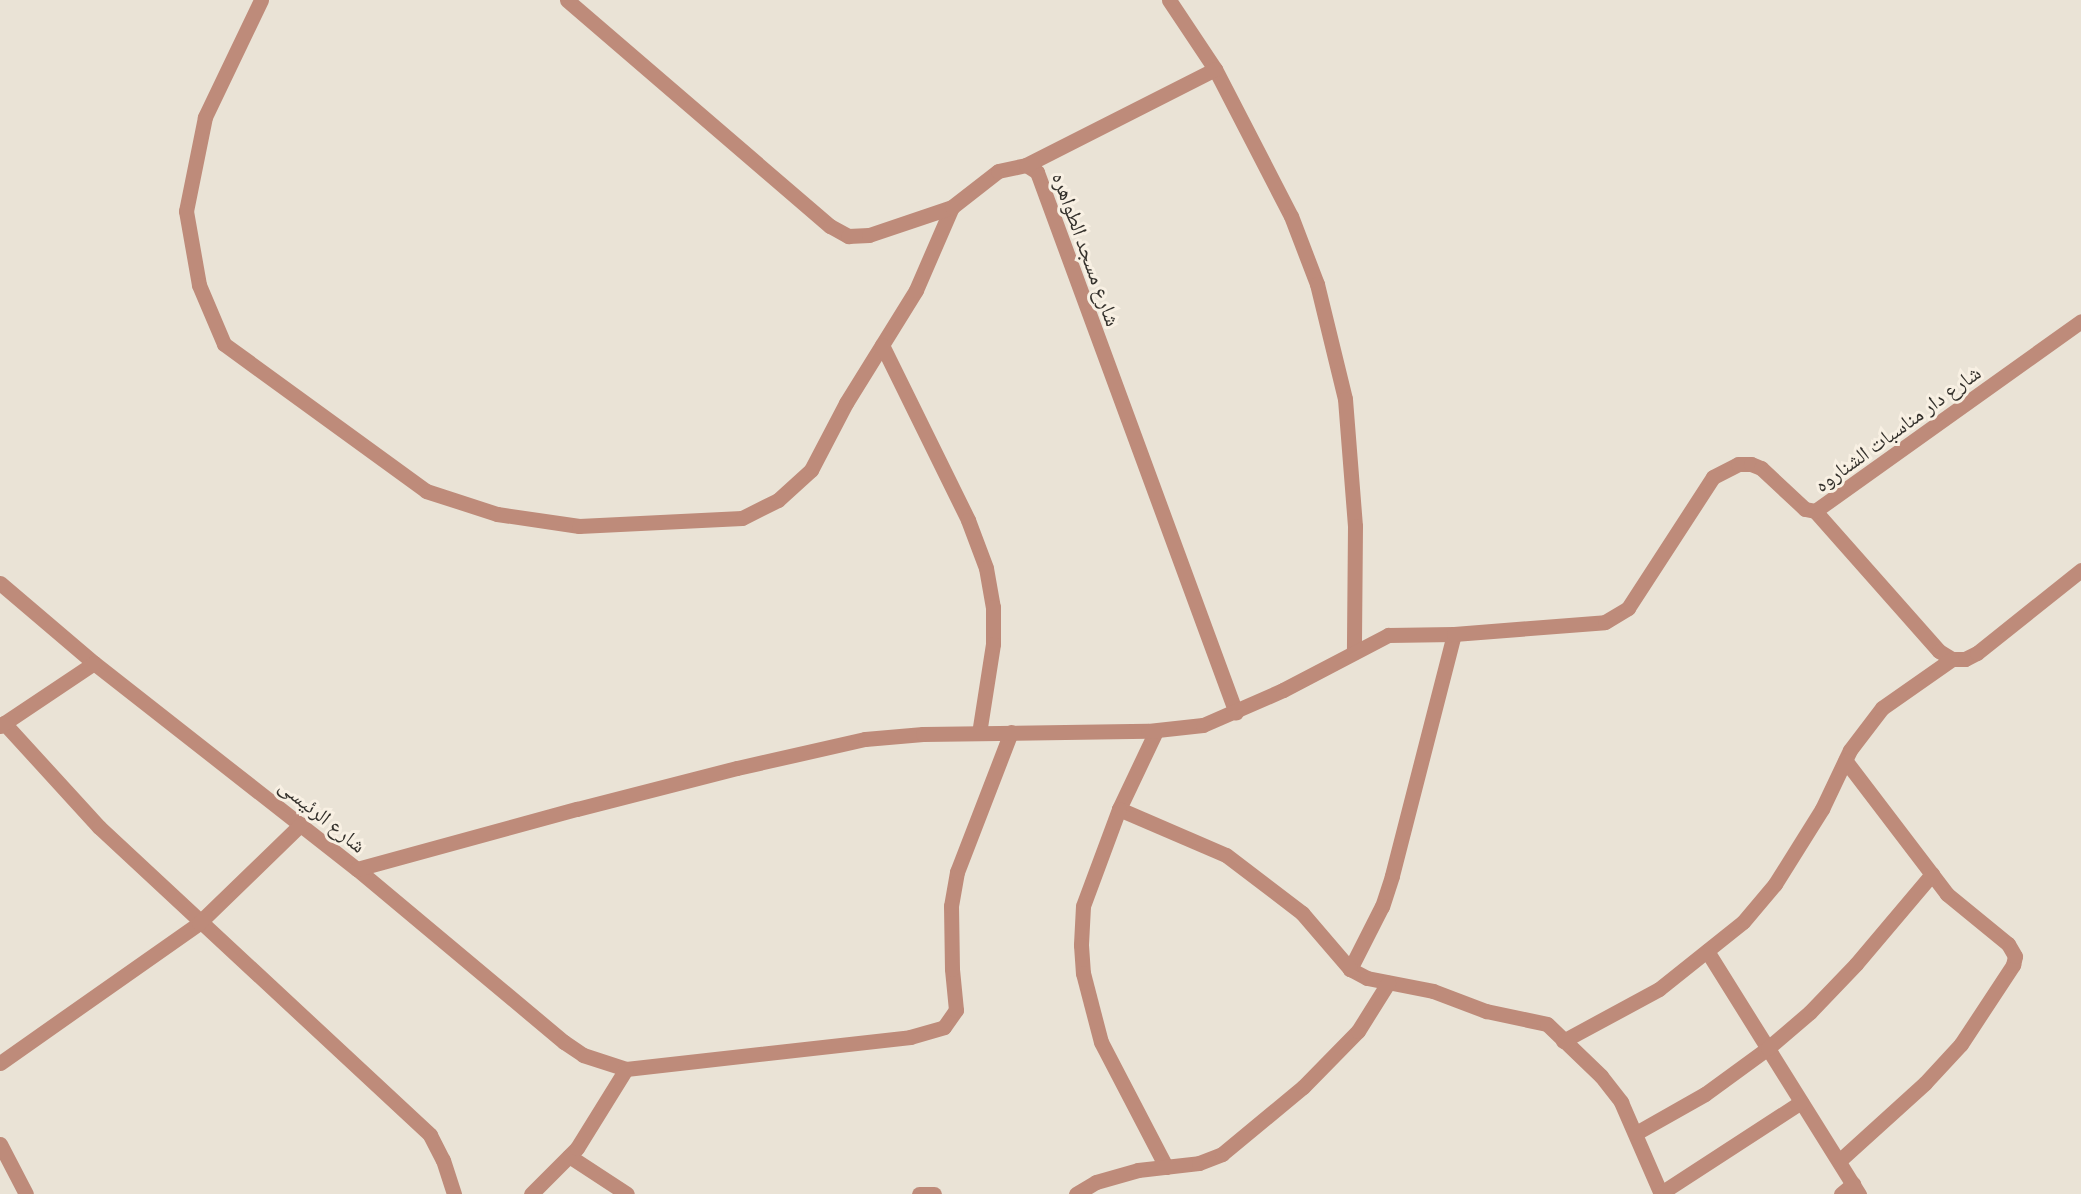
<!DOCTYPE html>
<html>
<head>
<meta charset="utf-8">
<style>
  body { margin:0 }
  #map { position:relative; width:2081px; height:1194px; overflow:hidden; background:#eae3d6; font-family:"Exo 2","Noto Naskh Arabic",sans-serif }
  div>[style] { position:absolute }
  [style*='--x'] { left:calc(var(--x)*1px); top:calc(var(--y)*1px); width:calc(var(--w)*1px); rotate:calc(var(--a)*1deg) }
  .minor>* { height:15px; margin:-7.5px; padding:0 7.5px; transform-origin:7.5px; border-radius:7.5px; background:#be8b7a }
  span { translate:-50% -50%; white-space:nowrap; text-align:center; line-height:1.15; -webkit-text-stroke:6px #f8f0e3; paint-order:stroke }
  .street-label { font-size:21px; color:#34312c }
</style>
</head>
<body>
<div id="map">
  <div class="minor">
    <div style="--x:261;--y:0;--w:130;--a:115.6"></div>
    <div style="--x:205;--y:117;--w:96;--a:101.4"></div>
    <div style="--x:186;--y:211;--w:75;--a:80"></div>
    <div style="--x:199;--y:285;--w:64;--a:67"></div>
    <div style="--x:224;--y:344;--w:250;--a:36"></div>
    <div style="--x:426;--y:491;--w:75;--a:17.9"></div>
    <div style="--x:497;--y:514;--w:83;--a:8.3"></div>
    <div style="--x:579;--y:526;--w:163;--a:-2.8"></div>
    <div style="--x:742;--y:518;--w:40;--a:-26.6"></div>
    <div style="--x:778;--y:500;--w:45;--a:-42.3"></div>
    <div style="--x:811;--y:470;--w:76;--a:-62.4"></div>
    <div style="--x:846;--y:403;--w:133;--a:-58.2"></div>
    <div style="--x:916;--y:290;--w:90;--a:-66.6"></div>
    <div style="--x:567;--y:0;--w:347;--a:40.7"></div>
    <div style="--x:830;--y:226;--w:21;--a:29"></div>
    <div style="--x:848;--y:236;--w:21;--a:-3"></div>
    <div style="--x:869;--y:235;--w:88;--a:-18.6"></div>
    <div style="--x:952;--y:207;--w:58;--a:-38"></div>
    <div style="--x:998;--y:171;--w:29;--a:-12"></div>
    <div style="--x:1026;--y:165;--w:13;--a:32"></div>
    <div style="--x:1037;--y:172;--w:576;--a:69.8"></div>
    <div style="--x:1169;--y:0;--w:83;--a:56.3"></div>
    <div style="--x:1215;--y:69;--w:165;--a:62.7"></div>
    <div style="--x:1291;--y:216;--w:73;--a:69.1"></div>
    <div style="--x:1317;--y:284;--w:118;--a:76.3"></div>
    <div style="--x:1345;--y:399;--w:127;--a:85.5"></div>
    <div style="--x:1355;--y:526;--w:125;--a:90.5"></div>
    <div style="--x:1026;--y:165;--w:212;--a:-26.9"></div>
    <div style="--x:882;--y:345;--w:195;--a:63.8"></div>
    <div style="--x:968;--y:520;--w:51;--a:69.4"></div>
    <div style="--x:986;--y:568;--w:40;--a:80"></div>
    <div style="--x:993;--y:607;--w:37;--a:90"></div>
    <div style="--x:993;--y:644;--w:90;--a:98.9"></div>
    <div style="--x:1815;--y:511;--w:187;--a:48.5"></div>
    <div style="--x:1939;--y:651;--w:15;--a:32"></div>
    <div style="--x:1952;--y:659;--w:13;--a:0"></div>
    <div style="--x:1965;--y:659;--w:13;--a:-27"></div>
    <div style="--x:1977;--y:653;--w:133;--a:-38.6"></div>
    <div style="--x:0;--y:583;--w:123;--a:40.4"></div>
    <div style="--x:94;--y:663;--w:334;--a:38.1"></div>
    <div style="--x:357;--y:869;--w:270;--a:39.9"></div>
    <div style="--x:564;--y:1042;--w:23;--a:34"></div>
    <div style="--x:583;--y:1055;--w:45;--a:18"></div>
    <div style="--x:626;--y:1069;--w:286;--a:-6.4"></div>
    <div style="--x:910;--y:1037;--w:35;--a:-16"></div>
    <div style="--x:944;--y:1027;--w:21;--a:-55"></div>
    <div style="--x:956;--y:1010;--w:41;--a:-95.6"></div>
    <div style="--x:952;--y:969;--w:63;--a:-90.9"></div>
    <div style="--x:951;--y:906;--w:35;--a:-80"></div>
    <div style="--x:957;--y:872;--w:150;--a:-68.9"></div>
    <div style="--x:1454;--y:634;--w:250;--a:104.4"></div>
    <div style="--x:1392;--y:876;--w:32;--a:108"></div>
    <div style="--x:1382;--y:906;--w:71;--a:116.9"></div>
    <div style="--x:1350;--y:969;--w:19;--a:28"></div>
    <div style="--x:1367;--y:978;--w:67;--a:11.1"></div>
    <div style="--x:1433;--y:991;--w:57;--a:20.7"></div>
    <div style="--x:1486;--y:1011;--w:62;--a:12"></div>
    <div style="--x:1547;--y:1024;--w:75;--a:43.9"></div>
    <div style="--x:1601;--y:1076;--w:33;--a:52"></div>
    <div style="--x:1621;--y:1102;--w:100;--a:66.5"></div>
    <div style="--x:4;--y:723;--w:141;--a:47.6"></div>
    <div style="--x:99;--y:827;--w:452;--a:42.9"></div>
    <div style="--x:430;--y:1135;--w:28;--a:63"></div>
    <div style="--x:443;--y:1160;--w:36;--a:72"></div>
    <div style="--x:0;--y:726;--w:113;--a:-33.8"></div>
    <div style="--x:1156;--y:731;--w:86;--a:115.4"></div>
    <div style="--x:1119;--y:809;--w:116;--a:23.3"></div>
    <div style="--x:1226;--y:855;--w:96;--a:37.3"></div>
    <div style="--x:1302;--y:913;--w:74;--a:49.4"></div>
    <div style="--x:1119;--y:809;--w:103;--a:110.4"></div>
    <div style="--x:1083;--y:906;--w:39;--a:93"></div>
    <div style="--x:1081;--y:945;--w:28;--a:86"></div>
    <div style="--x:1083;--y:973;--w:71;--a:75.4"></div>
    <div style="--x:1101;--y:1042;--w:141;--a:62.5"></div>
    <div style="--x:357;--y:869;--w:228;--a:-15.3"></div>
    <div style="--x:577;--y:809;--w:165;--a:-14.4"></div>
    <div style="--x:737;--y:768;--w:131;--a:-12.8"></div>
    <div style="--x:865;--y:739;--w:58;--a:-4.9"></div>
    <div style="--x:923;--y:734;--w:225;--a:-0.8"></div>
    <div style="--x:1148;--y:731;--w:55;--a:-6.2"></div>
    <div style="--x:1203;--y:725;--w:87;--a:-23.6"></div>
    <div style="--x:1283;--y:690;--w:119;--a:-27.6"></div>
    <div style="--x:1388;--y:635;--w:66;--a:-0.9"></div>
    <div style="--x:1454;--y:634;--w:151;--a:-4.5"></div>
    <div style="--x:1605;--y:622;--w:27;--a:-31"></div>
    <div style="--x:1628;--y:608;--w:156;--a:-57"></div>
    <div style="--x:1713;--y:477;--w:28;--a:-27"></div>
    <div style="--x:1738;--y:464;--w:13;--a:0"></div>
    <div style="--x:1751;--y:464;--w:11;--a:22"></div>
    <div style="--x:1761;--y:468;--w:60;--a:43"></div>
    <div style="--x:1805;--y:509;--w:10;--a:11"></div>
    <div style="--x:1815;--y:511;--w:327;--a:-35.5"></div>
    <div style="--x:1707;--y:951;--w:287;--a:58"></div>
    <div style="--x:1563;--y:1041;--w:109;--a:-28.4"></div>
    <div style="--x:1659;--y:989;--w:107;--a:-38.6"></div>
    <div style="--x:1743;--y:922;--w:50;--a:-49.9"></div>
    <div style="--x:1775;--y:884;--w:89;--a:-57.9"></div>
    <div style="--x:1822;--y:809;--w:65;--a:-64.6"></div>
    <div style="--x:1850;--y:750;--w:53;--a:-52.7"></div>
    <div style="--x:1882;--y:708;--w:85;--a:-35"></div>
    <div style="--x:0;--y:1063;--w:243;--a:-35.1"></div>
    <div style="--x:199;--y:923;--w:142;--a:-44.1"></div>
    <div style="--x:1636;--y:1133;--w:79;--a:-29.5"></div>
    <div style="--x:1705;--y:1094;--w:78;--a:-36.1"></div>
    <div style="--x:1768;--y:1048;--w:55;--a:-40.6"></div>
    <div style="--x:1810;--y:1012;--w:66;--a:-46.2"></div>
    <div style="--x:1856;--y:964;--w:118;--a:-49.8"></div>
    <div style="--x:0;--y:1144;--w:56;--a:62.5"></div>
    <div style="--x:569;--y:1156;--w:69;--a:33.2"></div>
    <div style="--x:1839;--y:1161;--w:116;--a:-42.2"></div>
    <div style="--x:1925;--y:1083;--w:53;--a:-47.3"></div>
    <div style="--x:1961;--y:1044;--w:95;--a:-56.6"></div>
    <div style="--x:2013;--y:965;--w:9;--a:-77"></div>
    <div style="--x:2015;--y:956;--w:14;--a:-120"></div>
    <div style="--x:2008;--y:944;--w:79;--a:-140.7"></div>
    <div style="--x:1947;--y:894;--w:168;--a:-127.3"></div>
    <div style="--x:1661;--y:1193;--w:167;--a:-33"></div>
    <div style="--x:531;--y:1194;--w:65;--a:-45"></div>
    <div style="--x:577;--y:1148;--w:93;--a:-58.2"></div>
    <div style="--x:919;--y:1194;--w:15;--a:0"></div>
    <div style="--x:1076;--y:1194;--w:23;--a:-31"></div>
    <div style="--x:1096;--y:1182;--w:44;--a:-15.9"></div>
    <div style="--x:1138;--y:1170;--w:61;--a:-6.5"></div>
    <div style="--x:1199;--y:1163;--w:25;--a:-21"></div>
    <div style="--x:1222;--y:1154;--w:105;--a:-39.6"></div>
    <div style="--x:1303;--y:1087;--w:78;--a:-45.5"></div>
    <div style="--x:1358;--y:1031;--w:57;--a:-58"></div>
    <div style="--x:1841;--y:1194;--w:16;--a:-40"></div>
  </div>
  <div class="street-label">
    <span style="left:1087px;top:249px;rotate:70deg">شارع مسجد الطواهره</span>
    <span style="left:1897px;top:428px;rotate:-36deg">شارع دار مناسبات الشناروه</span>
    <span style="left:323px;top:815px;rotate:39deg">شارع الرئيسى</span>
  </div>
</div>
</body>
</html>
